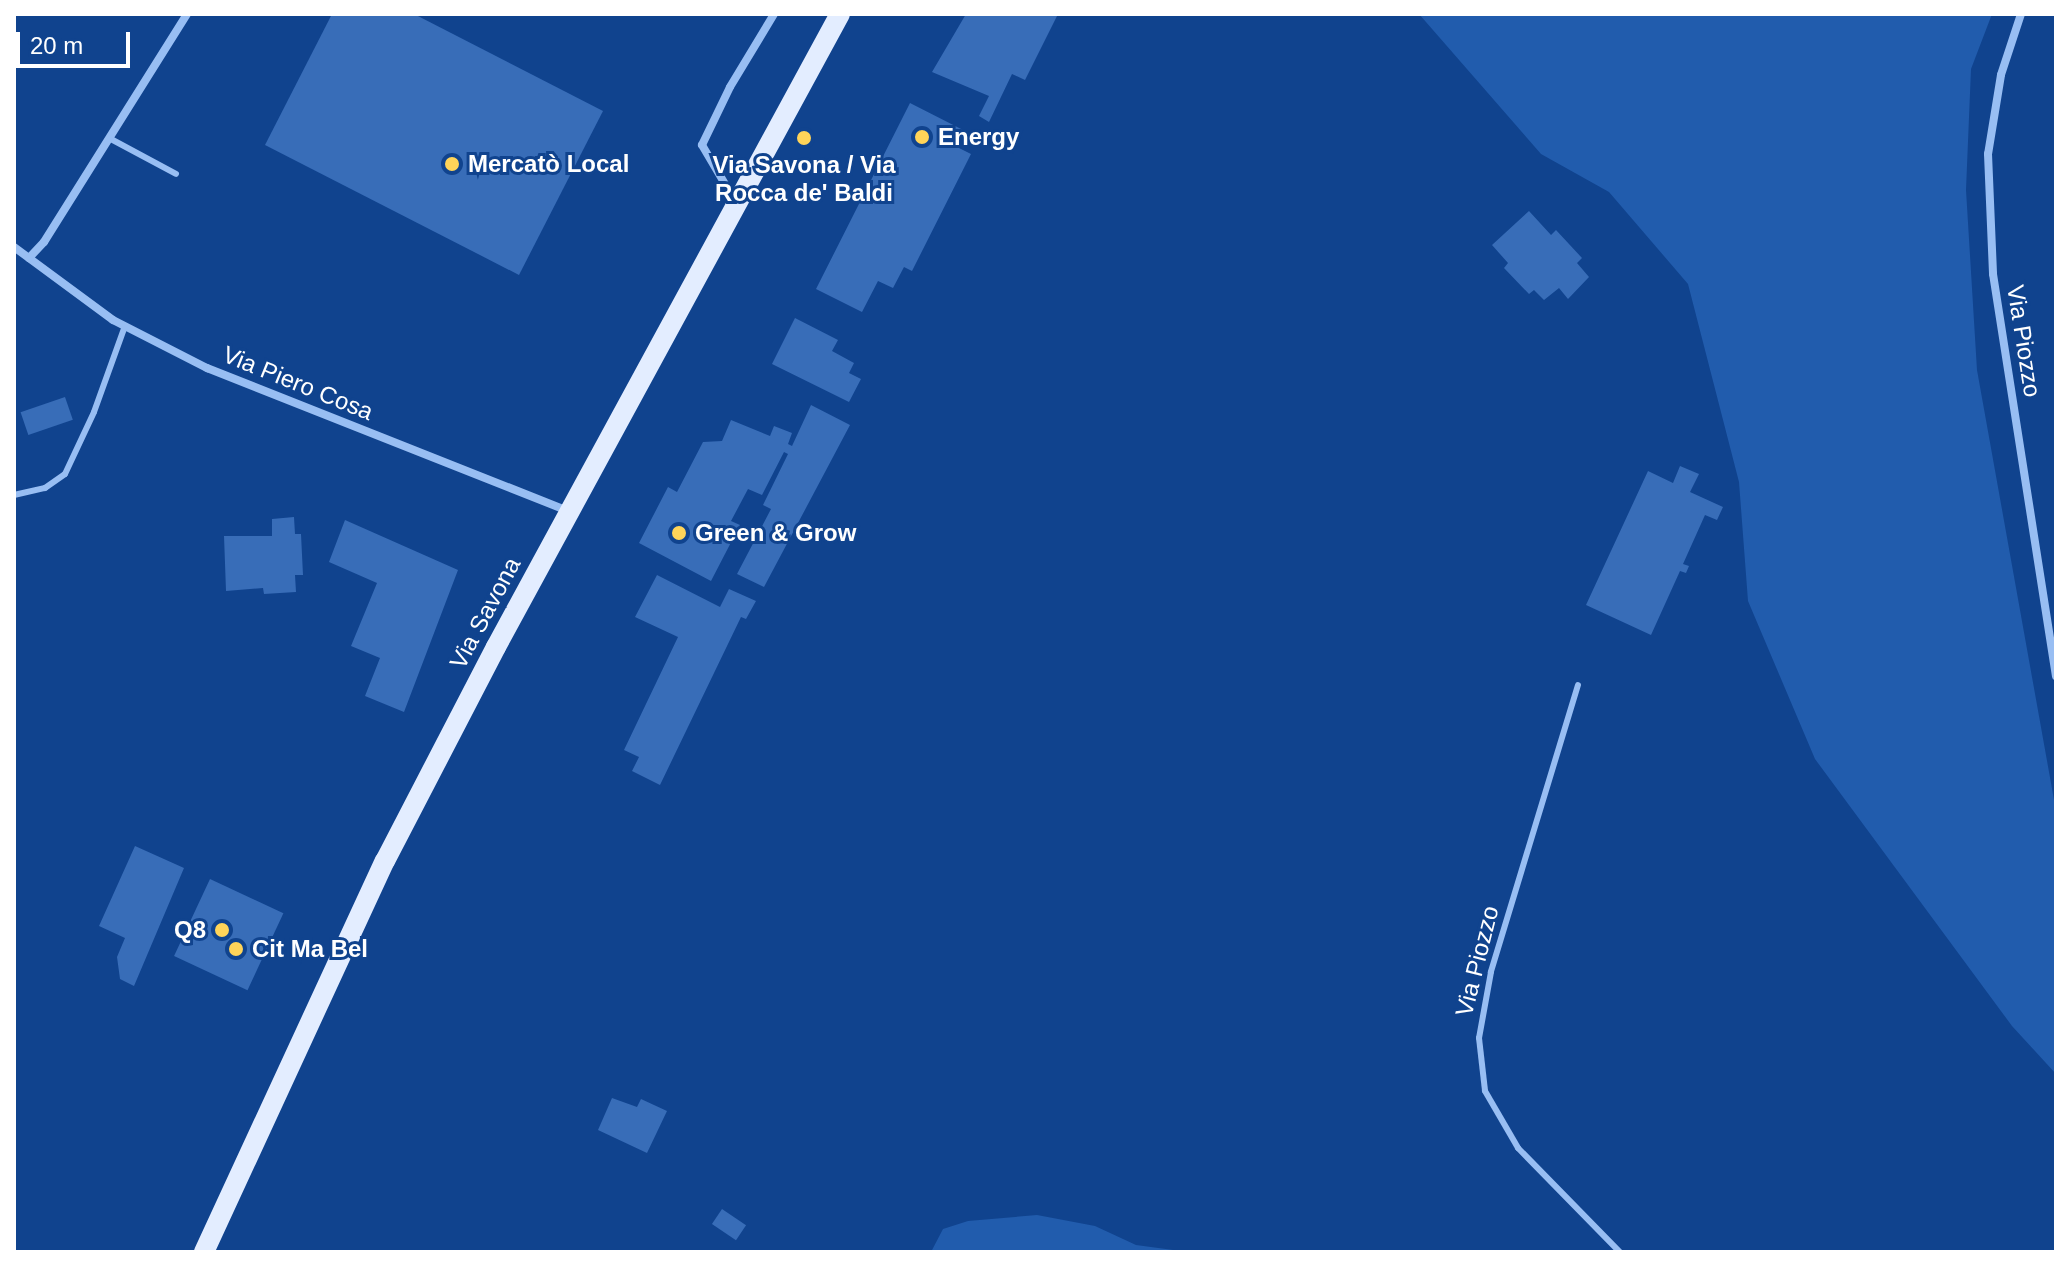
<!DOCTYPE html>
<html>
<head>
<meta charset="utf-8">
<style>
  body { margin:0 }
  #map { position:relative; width:2070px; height:1266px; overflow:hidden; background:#10438e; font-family:Helvetica,sans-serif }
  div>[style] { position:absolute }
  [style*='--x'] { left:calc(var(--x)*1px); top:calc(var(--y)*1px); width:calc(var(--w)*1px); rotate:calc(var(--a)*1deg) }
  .green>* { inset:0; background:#215cad }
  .building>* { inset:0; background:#386db8; transform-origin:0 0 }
  .lane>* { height:6px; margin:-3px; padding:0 3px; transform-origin:3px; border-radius:3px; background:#98bef3 }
  .street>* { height:8px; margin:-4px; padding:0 4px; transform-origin:4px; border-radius:4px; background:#98bef3 }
  .primary>* { height:20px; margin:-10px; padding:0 10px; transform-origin:10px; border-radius:10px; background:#e3edff }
  .dots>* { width:22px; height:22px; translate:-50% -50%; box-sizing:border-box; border:4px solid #10438e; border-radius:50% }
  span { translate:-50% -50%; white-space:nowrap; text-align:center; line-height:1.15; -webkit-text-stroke:6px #10438e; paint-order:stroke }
  .poi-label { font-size:24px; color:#fff; font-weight:700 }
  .left { translate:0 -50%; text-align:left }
  .right { translate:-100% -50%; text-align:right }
  .street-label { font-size:24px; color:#fff }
  .frame { position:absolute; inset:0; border:16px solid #fff; pointer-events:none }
  .scale { position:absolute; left:16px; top:32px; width:114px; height:36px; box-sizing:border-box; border:4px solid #fff; border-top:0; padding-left:10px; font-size:24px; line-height:28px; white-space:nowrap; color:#fff; -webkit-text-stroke:6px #10438e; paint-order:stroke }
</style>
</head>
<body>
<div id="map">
  <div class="green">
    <div style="clip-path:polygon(1419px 14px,1992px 14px,1971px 69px,1966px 190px,1977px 370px,2056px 811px,2056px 1074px,2012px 1026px,1815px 759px,1748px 601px,1739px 482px,1688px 284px,1609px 192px,1541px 154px)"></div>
    <div style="clip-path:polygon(1037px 1215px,1095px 1226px,1136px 1245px,1188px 1252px,931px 1252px,943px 1229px,968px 1221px)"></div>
  </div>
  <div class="building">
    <div style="clip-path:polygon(332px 14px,414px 14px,603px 111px,519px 275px,265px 145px)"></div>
    <div style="clip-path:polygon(966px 14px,1058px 14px,1025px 80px,1012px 74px,989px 122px,979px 116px,989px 96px,932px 72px)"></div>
    <div style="clip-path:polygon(910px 103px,967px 132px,959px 148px,971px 154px,912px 271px,904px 267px,893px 288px,878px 281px,862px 312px,816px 289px)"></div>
    <div style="clip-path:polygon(1529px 211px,1551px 235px,1556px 230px,1582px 258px,1577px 263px,1589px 277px,1568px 299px,1559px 288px,1544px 300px,1534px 290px,1529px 294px,1504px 268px,1508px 263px,1492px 245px)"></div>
    <div style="clip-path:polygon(795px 318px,838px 340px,832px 351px,854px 363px,849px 373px,861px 379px,849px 402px,772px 364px)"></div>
    <div style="left:65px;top:397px;width:24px;height:47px;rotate:71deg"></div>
    <div style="clip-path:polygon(811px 405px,850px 425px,764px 587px,737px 574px,771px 509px,763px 505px,788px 454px,784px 452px,762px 495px,748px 489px,731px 521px,740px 525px,711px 581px,639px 543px,668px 487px,677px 492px,703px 442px,722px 441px,731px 420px,770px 436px,774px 426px,792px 433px,788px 444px,792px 446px)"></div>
    <div style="clip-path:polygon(1680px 466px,1699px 474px,1690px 492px,1723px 507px,1717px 520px,1705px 515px,1683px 564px,1689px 566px,1686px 573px,1680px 571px,1651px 635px,1586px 605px,1648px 471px,1673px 483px)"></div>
    <div style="clip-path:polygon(294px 517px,295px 534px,301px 534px,303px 575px,295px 575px,296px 592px,264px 594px,263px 588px,226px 591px,224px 536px,272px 536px,272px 519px)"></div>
    <div style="clip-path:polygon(345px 520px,458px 570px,404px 712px,365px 696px,380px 658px,351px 646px,377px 583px,329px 562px)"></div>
    <div style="clip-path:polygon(657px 575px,720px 607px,729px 589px,756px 601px,746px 619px,741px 617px,660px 785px,632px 771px,639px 757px,624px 750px,678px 637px,635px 617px)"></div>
    <div style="clip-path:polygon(135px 846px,184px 868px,134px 986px,120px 979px,117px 957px,125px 938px,99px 926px)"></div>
    <div style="left:210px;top:879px;width:81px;height:85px;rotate:25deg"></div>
    <div style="clip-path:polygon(612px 1098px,637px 1107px,641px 1099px,667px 1111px,647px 1153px,598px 1130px)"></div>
    <div style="left:722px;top:1209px;width:29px;height:18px;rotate:34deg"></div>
  </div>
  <div class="lane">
    <div style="--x:109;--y:138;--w:76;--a:28.2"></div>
    <div style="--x:14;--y:495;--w:32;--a:-13"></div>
    <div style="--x:45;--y:488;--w:24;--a:-35"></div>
    <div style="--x:65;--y:474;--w:68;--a:-64.9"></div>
    <div style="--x:94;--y:412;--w:91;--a:-70.2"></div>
    <div style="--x:1578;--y:685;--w:300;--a:106.9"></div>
    <div style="--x:1491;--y:972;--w:67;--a:100.3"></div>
    <div style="--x:1479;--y:1038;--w:53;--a:83.5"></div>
    <div style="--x:1485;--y:1091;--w:66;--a:59.9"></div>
    <div style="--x:1518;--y:1148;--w:146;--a:45.6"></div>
  </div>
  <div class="street">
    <div style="--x:2021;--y:14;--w:64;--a:108.2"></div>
    <div style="--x:2001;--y:75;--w:80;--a:99.3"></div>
    <div style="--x:1988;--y:154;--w:120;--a:87.6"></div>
    <div style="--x:1993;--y:274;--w:407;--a:81.1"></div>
    <div style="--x:735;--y:201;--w:65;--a:-120.5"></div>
    <div style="--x:702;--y:145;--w:64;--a:-64.2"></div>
    <div style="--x:730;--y:87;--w:85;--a:-58.9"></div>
    <div style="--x:14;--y:247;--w:123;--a:36.4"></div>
    <div style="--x:113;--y:320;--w:106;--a:27.1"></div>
    <div style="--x:207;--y:368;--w:389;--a:21.6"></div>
    <div style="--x:29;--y:258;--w:22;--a:-47"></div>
    <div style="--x:44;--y:242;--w:269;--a:-57.9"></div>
  </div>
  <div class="primary">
    <div style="--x:204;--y:1252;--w:431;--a:-65.2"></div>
    <div style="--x:385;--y:861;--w:241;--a:-62.6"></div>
    <div style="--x:496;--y:647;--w:720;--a:-61.48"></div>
  </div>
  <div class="dots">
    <div style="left:922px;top:137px;background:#ffd459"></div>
    <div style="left:804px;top:138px;background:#ffd459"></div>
    <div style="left:452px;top:164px;background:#ffd459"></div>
    <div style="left:679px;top:533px;background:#ffd459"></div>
    <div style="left:222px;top:930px;background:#ffd459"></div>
    <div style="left:236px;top:949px;background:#ffd459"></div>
  </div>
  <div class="poi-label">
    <span class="left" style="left:938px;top:137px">Energy</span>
    <span class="left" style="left:468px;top:164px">Mercatò Local</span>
    <span style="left:804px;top:179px">Via Savona / Via<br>Rocca de' Baldi</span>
    <span class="left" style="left:695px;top:533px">Green &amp; Grow</span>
    <span class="right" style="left:206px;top:930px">Q8</span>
    <span class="left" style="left:252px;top:949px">Cit Ma Bel</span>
  </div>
  <div class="street-label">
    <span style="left:2024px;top:341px;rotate:81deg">Via Piozzo</span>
    <span style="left:298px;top:383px;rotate:22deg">Via Piero Cosa</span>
    <span style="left:485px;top:613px;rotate:-62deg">Via Savona</span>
    <span style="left:1477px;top:961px;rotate:-76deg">Via Piozzo</span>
  </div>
  <div class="frame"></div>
  <div class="scale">20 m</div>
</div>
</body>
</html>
